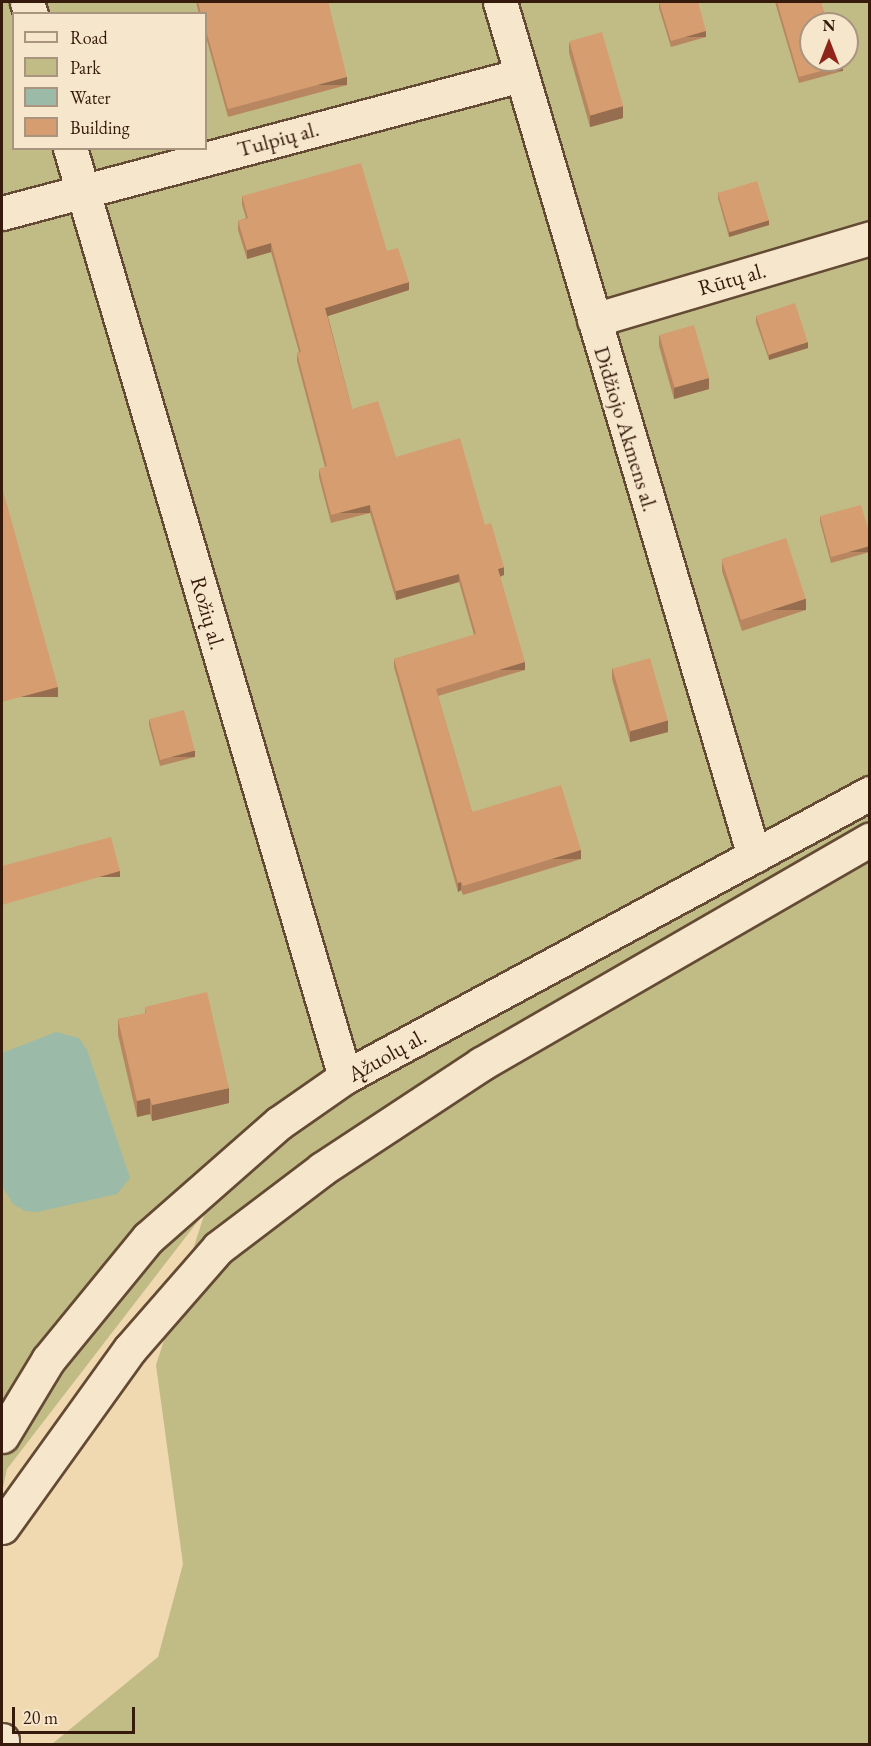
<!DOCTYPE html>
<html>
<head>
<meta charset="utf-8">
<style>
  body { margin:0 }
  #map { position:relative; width:871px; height:1746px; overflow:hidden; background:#f0d8b0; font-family:"EB Garamond",serif }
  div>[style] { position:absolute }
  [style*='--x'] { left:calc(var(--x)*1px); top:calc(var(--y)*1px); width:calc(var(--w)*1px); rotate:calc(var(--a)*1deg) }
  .green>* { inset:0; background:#c1bc86 }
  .water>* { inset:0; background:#9bbaa8 }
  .roads { filter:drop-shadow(2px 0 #644a34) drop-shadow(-2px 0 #644a34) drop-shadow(0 2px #644a34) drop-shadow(0 -2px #644a34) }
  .street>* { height:33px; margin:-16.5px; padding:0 16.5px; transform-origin:16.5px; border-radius:16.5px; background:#f5e6cc }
  .wall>* { inset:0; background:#b88761 }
  .shaded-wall>* { inset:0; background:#966e4f; transform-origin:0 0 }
  .building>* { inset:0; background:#d69d71; transform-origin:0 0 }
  span { translate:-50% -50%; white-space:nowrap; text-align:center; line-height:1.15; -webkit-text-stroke:4.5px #f5e6cc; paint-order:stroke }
  .street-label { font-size:22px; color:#361a0b }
  .frame { position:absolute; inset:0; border:3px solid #361a0b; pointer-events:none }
  .legend { position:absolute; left:12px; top:12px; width:195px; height:138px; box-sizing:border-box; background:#f5e6cc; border:2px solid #a9947f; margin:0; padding:8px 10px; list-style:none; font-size:18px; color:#361a0b }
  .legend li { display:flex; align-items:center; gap:12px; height:30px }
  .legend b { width:30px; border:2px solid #a9947f }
  .north { position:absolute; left:799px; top:12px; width:60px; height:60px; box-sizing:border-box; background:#f5e6cc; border:2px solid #a9947f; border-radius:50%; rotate:0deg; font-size:16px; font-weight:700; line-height:24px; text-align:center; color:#361a0b }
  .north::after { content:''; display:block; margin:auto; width:21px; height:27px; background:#8f2418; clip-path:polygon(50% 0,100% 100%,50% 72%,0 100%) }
  .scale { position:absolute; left:12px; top:1707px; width:123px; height:27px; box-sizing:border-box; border:3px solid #361a0b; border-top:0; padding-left:8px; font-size:18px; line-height:21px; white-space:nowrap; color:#361a0b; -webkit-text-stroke:4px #f5e6cc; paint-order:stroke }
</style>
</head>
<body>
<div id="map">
  <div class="green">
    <div style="clip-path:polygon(evenodd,2px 2px,869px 2px,869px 1744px,52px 1744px,158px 1657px,183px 1564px,156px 1365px,205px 1212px,7px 1469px,2px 1492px,2px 2px,14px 14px,206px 14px,206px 148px,14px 148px,14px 14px,2px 2px,811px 24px,847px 24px,847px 60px,811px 60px,811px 24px)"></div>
  </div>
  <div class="water">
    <div style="clip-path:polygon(56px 1032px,79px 1038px,87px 1050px,130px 1178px,117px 1194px,37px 1212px,25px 1211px,13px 1204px,2px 1186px,2px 1053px)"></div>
  </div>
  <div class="roads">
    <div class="street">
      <div style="--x:27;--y:2;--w:13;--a:72"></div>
      <div style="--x:500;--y:2;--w:891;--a:73.44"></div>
      <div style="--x:70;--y:148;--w:969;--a:73.51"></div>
      <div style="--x:2;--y:213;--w:537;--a:-14.89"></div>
      <div style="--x:594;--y:320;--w:288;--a:-16.5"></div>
      <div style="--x:2;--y:1436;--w:89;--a:-58.8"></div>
      <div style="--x:48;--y:1360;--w:158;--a:-50.7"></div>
      <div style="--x:148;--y:1238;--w:174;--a:-41.3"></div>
      <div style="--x:279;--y:1123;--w:80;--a:-34.9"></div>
      <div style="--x:345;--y:1077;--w:597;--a:-28.41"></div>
      <div style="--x:2;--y:1527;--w:219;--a:-54.3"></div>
      <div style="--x:130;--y:1349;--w:134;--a:-48.9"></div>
      <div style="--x:218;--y:1248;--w:131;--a:-37.2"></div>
      <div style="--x:322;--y:1169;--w:191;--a:-33.4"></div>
      <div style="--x:481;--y:1064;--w:449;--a:-30"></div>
      <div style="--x:2;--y:1740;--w:4;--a:90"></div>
    </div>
  </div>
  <div class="wall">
    <div style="clip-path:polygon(196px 2px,328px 2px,347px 85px,228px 117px,206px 37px,206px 14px,199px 14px)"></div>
    <div style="clip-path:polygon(659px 2px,706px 37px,671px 47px,659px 8px)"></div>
    <div style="clip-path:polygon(775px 2px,821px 2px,827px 24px,843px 71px,799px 83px)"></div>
    <div style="clip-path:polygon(569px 42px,623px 118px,590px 127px,569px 53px)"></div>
    <div style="clip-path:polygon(718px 192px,769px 225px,729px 237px,718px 198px)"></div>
    <div style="clip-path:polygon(242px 196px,387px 251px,409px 290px,328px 316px,352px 409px,396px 457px,485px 525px,504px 575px,500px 577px,525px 670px,438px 696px,472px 812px,581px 859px,463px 895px,461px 890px,458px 892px,394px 667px,394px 659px,474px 635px,459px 582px,396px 600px,370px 513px,331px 523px,319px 477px,319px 469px,325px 467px,297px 361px,297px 353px,299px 352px,271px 252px,247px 259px,238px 230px,238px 221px,246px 218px,242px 205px)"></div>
    <div style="clip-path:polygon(756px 316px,808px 348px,769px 360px,756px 322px)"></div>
    <div style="clip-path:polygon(659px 335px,709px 389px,674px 399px,659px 346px)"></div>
    <div style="clip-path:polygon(820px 516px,870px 535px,870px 552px,831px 563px,820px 522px)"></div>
    <div style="clip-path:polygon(722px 560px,806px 610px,742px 631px,722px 571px)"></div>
    <div style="clip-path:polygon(612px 668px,668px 732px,630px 742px,612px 679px)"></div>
    <div style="clip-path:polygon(149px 719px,195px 757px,160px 766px,149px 725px)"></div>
    <div style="clip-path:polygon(145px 1007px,229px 1103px,152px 1121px,150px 1114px,137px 1117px,118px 1035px,118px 1019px,145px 1014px)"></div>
  </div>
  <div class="shaded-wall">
    <div style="left:706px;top:31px;width:6px;height:36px;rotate:90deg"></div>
    <div style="left:843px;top:65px;width:6px;height:46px;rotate:90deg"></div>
    <div style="left:347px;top:77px;width:8px;height:123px;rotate:90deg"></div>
    <div style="clip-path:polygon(623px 106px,623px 118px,590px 127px,590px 115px)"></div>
    <div style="clip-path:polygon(769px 220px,769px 225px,729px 237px,729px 231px)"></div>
    <div style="clip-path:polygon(271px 243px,271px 252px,247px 259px,247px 250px)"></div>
    <div style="clip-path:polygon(409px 282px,409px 290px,325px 317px,325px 308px)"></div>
    <div style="clip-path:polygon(808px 342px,808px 348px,769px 360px,769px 355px)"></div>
    <div style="clip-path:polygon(709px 378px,709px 389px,674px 399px,674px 387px)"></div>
    <div style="left:370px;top:505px;width:8px;height:40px;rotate:90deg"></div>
    <div style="left:870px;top:546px;width:6px;height:41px;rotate:90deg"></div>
    <div style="clip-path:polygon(504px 567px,504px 575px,498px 577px,498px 569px)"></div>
    <div style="clip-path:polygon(459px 574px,459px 582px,396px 600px,396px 591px)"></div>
    <div style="left:806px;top:599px;width:11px;height:67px;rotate:90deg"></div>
    <div style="left:525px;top:662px;width:8px;height:93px;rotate:90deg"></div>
    <div style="left:58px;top:687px;width:10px;height:58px;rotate:90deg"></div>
    <div style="clip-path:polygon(668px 720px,668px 732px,630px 742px,630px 731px)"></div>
    <div style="left:195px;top:751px;width:6px;height:36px;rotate:90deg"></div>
    <div style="left:581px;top:850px;width:9px;height:123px;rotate:90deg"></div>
    <div style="left:120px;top:871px;width:6px;height:123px;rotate:90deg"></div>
    <div style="clip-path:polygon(461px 882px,461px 890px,458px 892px,458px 883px)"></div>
    <div style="clip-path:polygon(229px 1088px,229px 1103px,152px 1121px,152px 1105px)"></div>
    <div style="clip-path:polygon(150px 1098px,150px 1114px,137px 1117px,137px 1101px)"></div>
  </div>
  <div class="building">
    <div style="clip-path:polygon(198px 2px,328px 2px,347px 77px,228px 109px,206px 30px,206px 14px,201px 14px)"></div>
    <div style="clip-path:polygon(659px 2px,698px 2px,706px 31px,671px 41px)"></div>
    <div style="clip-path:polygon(777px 2px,821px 2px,827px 24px,811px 24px,811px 60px,842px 60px,843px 65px,799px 77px)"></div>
    <div style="left:602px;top:32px;width:77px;height:34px;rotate:74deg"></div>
    <div style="clip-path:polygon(361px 163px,387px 251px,398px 248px,409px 282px,325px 308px,352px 409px,378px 401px,396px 457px,460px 438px,485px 525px,491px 523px,504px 567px,498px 569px,525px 662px,436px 689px,472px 812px,561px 785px,581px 850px,463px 886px,461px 882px,458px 883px,394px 659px,476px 634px,459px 574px,396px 591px,370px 505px,331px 515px,319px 469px,327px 466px,297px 353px,301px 352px,271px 243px,247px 250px,238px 221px,248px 218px,242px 196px)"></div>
    <div style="left:757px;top:181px;width:41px;height:41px;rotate:73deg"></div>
    <div style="left:795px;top:303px;width:41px;height:41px;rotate:72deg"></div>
    <div style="left:694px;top:325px;width:55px;height:36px;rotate:74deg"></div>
    <div style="clip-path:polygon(2px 487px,58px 687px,2px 702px,2px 637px,3px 637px,2px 631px)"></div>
    <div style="clip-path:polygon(861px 505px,870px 535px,870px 546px,831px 557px,820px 516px)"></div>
    <div style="left:786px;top:538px;width:64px;height:68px;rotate:72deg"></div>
    <div style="left:650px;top:658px;width:65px;height:39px;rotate:74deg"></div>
    <div style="left:184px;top:710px;width:42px;height:36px;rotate:75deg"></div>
    <div style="clip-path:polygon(111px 837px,120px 871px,2px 905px,2px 866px)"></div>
    <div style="clip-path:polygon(207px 992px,229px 1088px,152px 1105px,150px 1098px,137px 1101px,118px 1019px,146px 1013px,145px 1007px)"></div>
  </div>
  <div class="street-label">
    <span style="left:278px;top:139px;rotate:-15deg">Tulpių al.</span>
    <span style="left:732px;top:279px;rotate:-16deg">Rūtų al.</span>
    <span style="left:626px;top:429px;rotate:73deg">Didžiojo Akmens al.</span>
    <span style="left:208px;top:613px;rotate:74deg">Rožių al.</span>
    <span style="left:387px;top:1055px;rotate:-29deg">Ąžuolų al.</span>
  </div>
  <div class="frame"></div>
  <ul class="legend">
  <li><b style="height:8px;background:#f5e6cc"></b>Road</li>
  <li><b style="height:16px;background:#c1bc86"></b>Park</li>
  <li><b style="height:16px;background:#9bbaa8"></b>Water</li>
  <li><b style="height:16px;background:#d69d71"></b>Building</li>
  </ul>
  <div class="north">N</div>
  <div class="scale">20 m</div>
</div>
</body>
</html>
